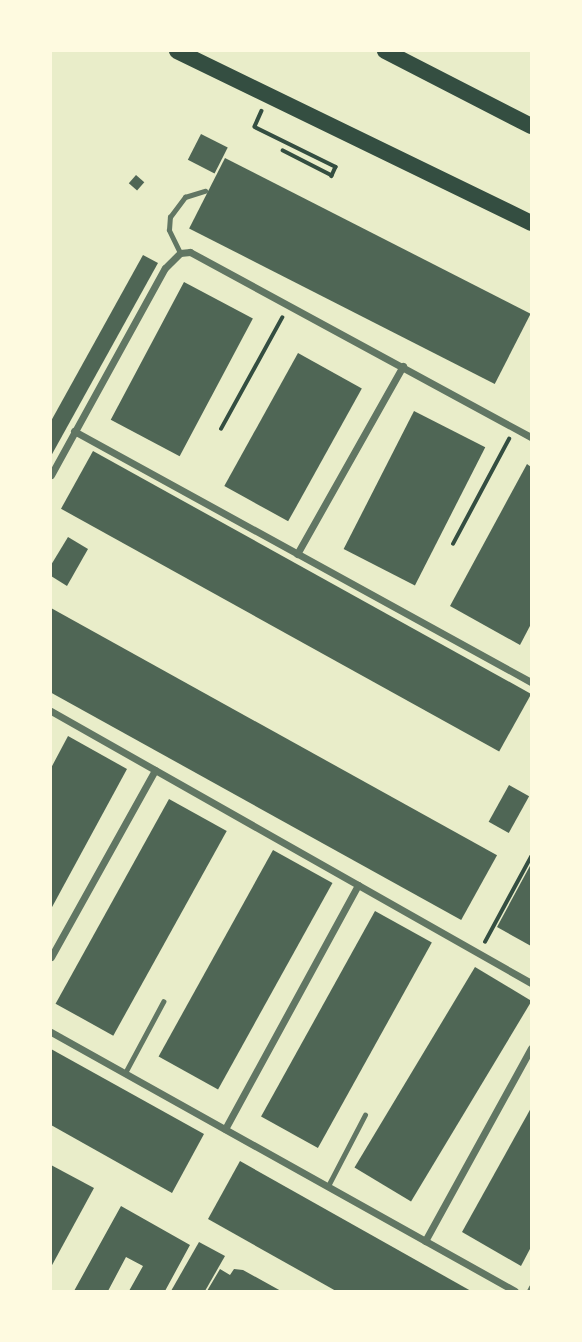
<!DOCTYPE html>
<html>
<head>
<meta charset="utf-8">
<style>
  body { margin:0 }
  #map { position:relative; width:582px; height:1342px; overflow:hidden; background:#e9edc9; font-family:"Work Sans",sans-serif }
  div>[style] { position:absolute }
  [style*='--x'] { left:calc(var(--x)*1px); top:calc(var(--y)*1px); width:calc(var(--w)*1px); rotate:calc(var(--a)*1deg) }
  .building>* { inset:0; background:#4f6655; transform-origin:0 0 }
  .path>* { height:3.5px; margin:-1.75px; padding:0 1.75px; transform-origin:1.75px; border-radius:1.75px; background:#344e41 }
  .service>* { height:4.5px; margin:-2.25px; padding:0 2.25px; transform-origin:2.25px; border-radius:2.25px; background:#617663 }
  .minor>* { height:7px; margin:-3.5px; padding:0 3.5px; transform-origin:3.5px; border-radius:3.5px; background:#617663 }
  .motorway>* { height:16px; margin:-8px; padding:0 8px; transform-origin:8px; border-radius:8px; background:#344e41 }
  span { translate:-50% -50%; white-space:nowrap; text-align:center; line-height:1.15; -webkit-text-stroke:6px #fefae0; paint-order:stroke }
  .frame { position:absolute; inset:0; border:52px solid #fefae0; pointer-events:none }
</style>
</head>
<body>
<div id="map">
  <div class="building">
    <div style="left:201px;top:134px;width:30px;height:29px;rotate:27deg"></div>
    <div style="left:225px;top:158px;width:343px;height:79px;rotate:27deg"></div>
    <div style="left:136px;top:175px;width:11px;height:11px;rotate:41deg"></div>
    <div style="clip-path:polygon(143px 255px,158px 263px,51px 456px,51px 421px)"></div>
    <div style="left:184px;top:282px;width:78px;height:156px;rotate:28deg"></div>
    <div style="left:298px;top:353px;width:73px;height:152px;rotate:29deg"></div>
    <div style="left:414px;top:411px;width:80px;height:155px;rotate:27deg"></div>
    <div style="left:93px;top:451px;width:501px;height:66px;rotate:29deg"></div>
    <div style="clip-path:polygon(527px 464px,531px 467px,531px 624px,520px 645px,450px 606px)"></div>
    <div style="clip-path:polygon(68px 537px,88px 549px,67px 586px,51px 576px,51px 565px)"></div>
    <div style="left:51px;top:608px;width:510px;height:74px;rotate:29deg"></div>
    <div style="clip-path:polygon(68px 736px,127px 769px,51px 909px,51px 768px)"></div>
    <div style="left:509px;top:785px;width:23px;height:42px;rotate:29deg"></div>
    <div style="left:169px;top:799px;width:66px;height:234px;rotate:29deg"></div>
    <div style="left:273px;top:850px;width:68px;height:236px;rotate:29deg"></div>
    <div style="clip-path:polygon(531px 864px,531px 946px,497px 927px)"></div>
    <div style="left:375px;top:911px;width:65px;height:235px;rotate:29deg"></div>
    <div style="left:475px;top:967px;width:66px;height:234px;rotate:31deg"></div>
    <div style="clip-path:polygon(51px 1049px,204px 1134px,172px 1193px,51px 1125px)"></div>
    <div style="clip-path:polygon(531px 1108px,531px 1247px,521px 1266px,462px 1232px)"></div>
    <div style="clip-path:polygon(240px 1161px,471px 1291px,336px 1291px,208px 1219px)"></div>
    <div style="clip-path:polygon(51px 1165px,94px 1188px,51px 1267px)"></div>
    <div style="clip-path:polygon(121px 1206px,190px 1245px,165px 1291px,129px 1291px,143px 1266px,126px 1257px,108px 1291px,74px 1291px)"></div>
    <div style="clip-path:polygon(199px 1242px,225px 1256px,205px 1291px,171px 1291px)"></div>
    <div style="clip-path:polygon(220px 1269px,230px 1275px,234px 1269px,243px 1270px,281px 1291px,207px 1291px)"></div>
  </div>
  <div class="path">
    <div style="--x:262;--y:111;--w:17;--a:114"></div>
    <div style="--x:255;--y:127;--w:90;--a:26.3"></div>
    <div style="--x:336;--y:167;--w:10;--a:114"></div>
    <div style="--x:332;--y:176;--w:55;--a:-153"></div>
    <div style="--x:221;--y:429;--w:127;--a:-61.2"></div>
    <div style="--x:453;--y:544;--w:119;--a:-61.9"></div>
    <div style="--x:485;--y:942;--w:97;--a:-61.6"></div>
  </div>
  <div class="service">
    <div style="--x:180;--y:253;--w:25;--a:-116"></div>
    <div style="--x:169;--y:230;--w:13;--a:-86"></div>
    <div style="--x:170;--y:217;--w:25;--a:-53"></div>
    <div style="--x:185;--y:197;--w:21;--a:-17"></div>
    <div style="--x:125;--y:1073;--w:81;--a:-61.8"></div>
    <div style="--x:328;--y:1186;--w:80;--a:-62.5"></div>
    <div style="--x:529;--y:1291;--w:4;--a:-63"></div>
  </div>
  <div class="minor">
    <div style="--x:74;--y:431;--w:521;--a:28.78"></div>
    <div style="--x:51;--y:475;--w:236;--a:-61.2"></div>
    <div style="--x:165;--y:268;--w:21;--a:-45"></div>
    <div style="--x:180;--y:253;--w:10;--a:-6"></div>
    <div style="--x:190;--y:252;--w:388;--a:28.5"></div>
    <div style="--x:297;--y:554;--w:216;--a:-60.6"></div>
    <div style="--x:51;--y:711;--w:552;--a:29.54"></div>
    <div style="--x:51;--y:957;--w:214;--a:-60.9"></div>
    <div style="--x:51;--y:1032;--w:531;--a:29.17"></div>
    <div style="--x:225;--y:1129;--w:278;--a:-61.4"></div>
    <div style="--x:425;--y:1241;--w:220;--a:-61.2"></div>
  </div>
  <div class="motorway">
    <div style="--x:177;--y:51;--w:394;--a:25.9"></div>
    <div style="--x:385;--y:51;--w:164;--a:27.2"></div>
  </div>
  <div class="frame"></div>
</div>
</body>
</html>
